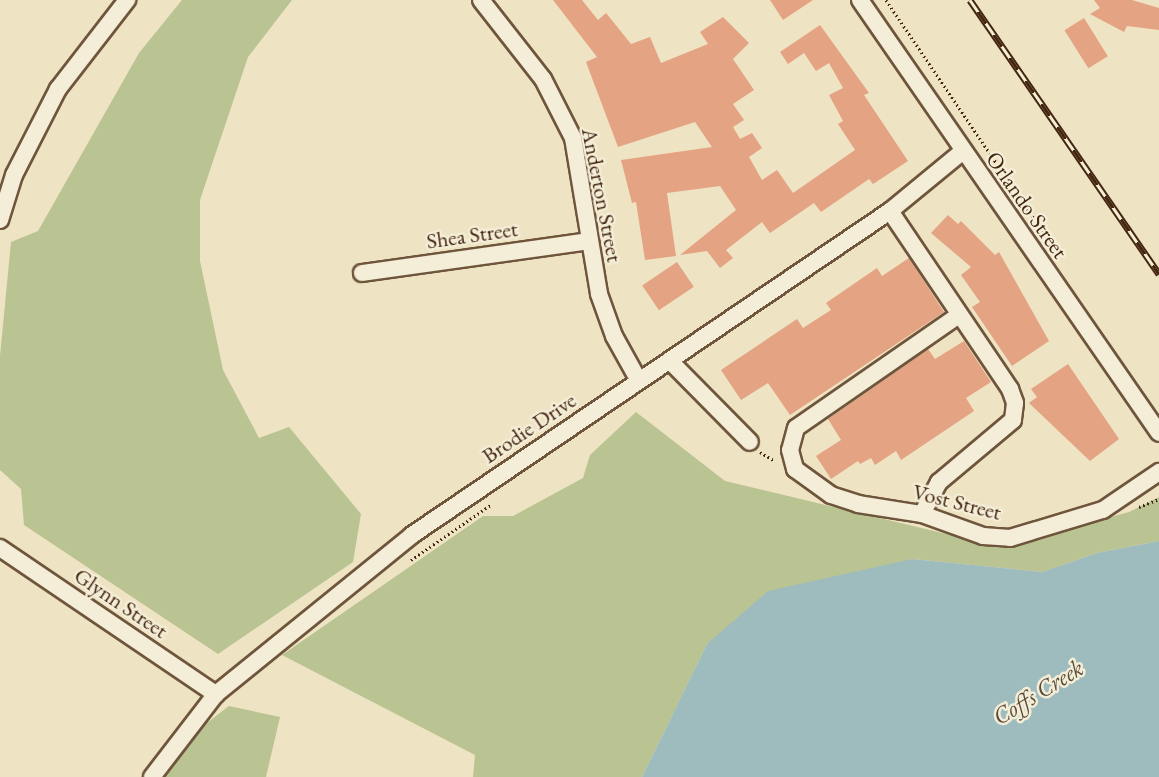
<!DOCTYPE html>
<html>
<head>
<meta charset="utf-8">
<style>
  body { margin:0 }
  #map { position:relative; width:1159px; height:777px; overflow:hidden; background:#eee3c2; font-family:"EB Garamond",serif }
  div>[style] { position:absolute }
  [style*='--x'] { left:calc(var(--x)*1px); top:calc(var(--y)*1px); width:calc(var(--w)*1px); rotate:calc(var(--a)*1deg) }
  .green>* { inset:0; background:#bac392 }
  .water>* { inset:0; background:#9ebcbd }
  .building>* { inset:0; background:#e4a383; transform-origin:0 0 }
  .path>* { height:3px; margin-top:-1.5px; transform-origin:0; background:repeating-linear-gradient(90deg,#442610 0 1.5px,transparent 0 4.5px) }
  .roads { filter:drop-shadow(2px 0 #6e553c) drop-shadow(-2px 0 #6e553c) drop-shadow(0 2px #6e553c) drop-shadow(0 -2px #6e553c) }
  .minor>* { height:16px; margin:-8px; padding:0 8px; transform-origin:8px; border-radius:8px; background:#f4edd7 }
  .rail>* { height:7px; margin-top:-3.5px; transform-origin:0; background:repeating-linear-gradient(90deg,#f4edd7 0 14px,#442610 0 28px); box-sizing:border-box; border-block:2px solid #442610 }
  span { translate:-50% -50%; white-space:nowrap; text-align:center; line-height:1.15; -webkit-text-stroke:5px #f4edd7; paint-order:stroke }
  .street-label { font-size:22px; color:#442610 }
  .water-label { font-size:24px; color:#5a4c3b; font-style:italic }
</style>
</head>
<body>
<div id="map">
  <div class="green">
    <div style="clip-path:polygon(182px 0,292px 0,248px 57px,200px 200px,200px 261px,223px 370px,259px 438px,289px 427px,361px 514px,353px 562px,218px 654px,24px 525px,21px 489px,0 470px,0 356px,11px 242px,38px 231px,139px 53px)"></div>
    <div style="clip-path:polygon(636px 412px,725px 481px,1001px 547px,1129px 512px,1159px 497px,1159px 541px,1097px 553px,1042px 572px,912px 559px,707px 644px,642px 777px,473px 777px,475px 755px,282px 655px,483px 516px,513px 516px,583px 478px,590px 455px)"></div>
    <div style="clip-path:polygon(229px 706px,280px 717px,266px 777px,152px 777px,169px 752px)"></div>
  </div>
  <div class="water">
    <div style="clip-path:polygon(1159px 541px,1159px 777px,642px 777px,707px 644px,768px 591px,912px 559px,1042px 572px,1097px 553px)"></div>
  </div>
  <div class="building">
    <div style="clip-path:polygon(553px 0,582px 0,598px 20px,606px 13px,631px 44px,650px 37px,661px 63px,708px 44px,700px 32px,723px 17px,749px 43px,733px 59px,754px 90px,733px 104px,744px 120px,733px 127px,740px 139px,752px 133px,762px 148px,749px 157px,762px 180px,777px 170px,793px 193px,855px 150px,838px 124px,843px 121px,829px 95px,843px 88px,829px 63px,816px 71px,804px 53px,788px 64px,780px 52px,820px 25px,869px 93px,864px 95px,908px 161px,873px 184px,869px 179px,821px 212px,814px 203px,770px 233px,762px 222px,726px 250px,733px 258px,720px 268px,707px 251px,680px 255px,736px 210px,720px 186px,667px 193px,676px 256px,645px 260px,636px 202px,632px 203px,621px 160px,712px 147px,695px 122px,618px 147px,586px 62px,597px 57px)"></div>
    <div style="clip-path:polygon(770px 0,813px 0,783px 20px)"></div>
    <div style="clip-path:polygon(1094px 0,1132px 0,1159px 8px,1159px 30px,1127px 26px,1124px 32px,1090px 14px,1100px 8px)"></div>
    <div style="left:1084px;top:18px;width:45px;height:23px;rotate:58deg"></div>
    <div style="clip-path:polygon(948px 215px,958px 224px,961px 221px,995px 255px,999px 252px,1049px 341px,1012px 366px,972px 307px,980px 302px,961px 275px,971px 267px,931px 233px)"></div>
    <div style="clip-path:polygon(909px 258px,944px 312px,790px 415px,768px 383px,741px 400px,721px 370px,797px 319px,803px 328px,831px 310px,826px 303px,877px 268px,882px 276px)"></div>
    <div style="left:677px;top:262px;width:30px;height:42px;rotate:56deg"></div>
    <div style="clip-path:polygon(964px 341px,991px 382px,966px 398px,974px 411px,901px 460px,896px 451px,875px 465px,871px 458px,860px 464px,858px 461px,831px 479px,816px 456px,841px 440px,828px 419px,928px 349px,935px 359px)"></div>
    <div style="clip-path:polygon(1068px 364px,1119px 439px,1090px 461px,1029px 403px,1037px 397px,1031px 389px)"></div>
  </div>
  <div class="path">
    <div style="--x:886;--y:0;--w:296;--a:55.9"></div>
    <div style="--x:760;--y:452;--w:17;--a:31"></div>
    <div style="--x:1139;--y:507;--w:22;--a:-22"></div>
    <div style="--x:411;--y:560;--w:98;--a:-34.7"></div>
  </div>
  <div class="roads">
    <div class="minor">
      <div style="--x:481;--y:0;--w:100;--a:51.9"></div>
      <div style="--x:543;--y:79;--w:66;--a:63"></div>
      <div style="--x:573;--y:138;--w:158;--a:80.5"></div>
      <div style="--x:599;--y:294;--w:45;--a:70.3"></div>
      <div style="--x:614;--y:336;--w:51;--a:60.9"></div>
      <div style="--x:860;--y:0;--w:526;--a:55.37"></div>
      <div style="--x:890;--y:211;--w:215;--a:56"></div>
      <div style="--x:1010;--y:389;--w:15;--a:70"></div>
      <div style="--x:1015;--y:403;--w:17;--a:97"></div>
      <div style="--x:1013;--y:420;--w:97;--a:140"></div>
      <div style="--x:939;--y:482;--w:36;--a:118"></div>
      <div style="--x:0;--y:220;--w:47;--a:-72.7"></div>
      <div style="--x:14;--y:175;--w:97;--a:-62.9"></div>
      <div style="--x:58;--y:89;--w:113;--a:-52.2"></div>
      <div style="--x:362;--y:273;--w:229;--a:-8"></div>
      <div style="--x:959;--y:315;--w:198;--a:145.3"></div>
      <div style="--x:796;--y:428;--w:23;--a:105"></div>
      <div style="--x:790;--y:450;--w:20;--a:75"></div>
      <div style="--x:795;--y:469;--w:44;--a:35.8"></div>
      <div style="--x:831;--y:495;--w:28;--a:18"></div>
      <div style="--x:858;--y:504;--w:65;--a:8.9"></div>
      <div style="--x:922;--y:514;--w:65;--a:19.8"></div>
      <div style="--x:983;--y:536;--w:27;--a:4"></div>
      <div style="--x:1010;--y:538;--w:97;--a:-16.8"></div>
      <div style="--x:1103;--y:510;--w:68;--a:-34.2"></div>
      <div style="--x:671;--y:362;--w:112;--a:45.4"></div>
      <div style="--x:0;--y:548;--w:261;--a:34.1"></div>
      <div style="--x:152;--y:777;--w:105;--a:-52.4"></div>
      <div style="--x:216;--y:694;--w:252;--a:-39"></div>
      <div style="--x:412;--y:535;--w:577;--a:-34.13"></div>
      <div style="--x:890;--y:211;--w:94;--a:-39.4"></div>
    </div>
  </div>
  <div class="rail">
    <div style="--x:970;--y:0;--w:333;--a:55.4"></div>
  </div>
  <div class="street-label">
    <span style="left:602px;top:195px;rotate:79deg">Anderton Street</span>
    <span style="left:1027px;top:205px;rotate:55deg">Orlando Street</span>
    <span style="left:472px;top:235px;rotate:-8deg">Shea Street</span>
    <span style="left:529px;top:428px;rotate:-34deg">Brodie Drive</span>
    <span style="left:957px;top:502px;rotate:14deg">Vost Street</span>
    <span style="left:121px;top:603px;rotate:34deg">Glynn Street</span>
  </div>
  <div class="water-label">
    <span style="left:1038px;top:692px;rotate:-32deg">Coffs Creek</span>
  </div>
</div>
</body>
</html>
